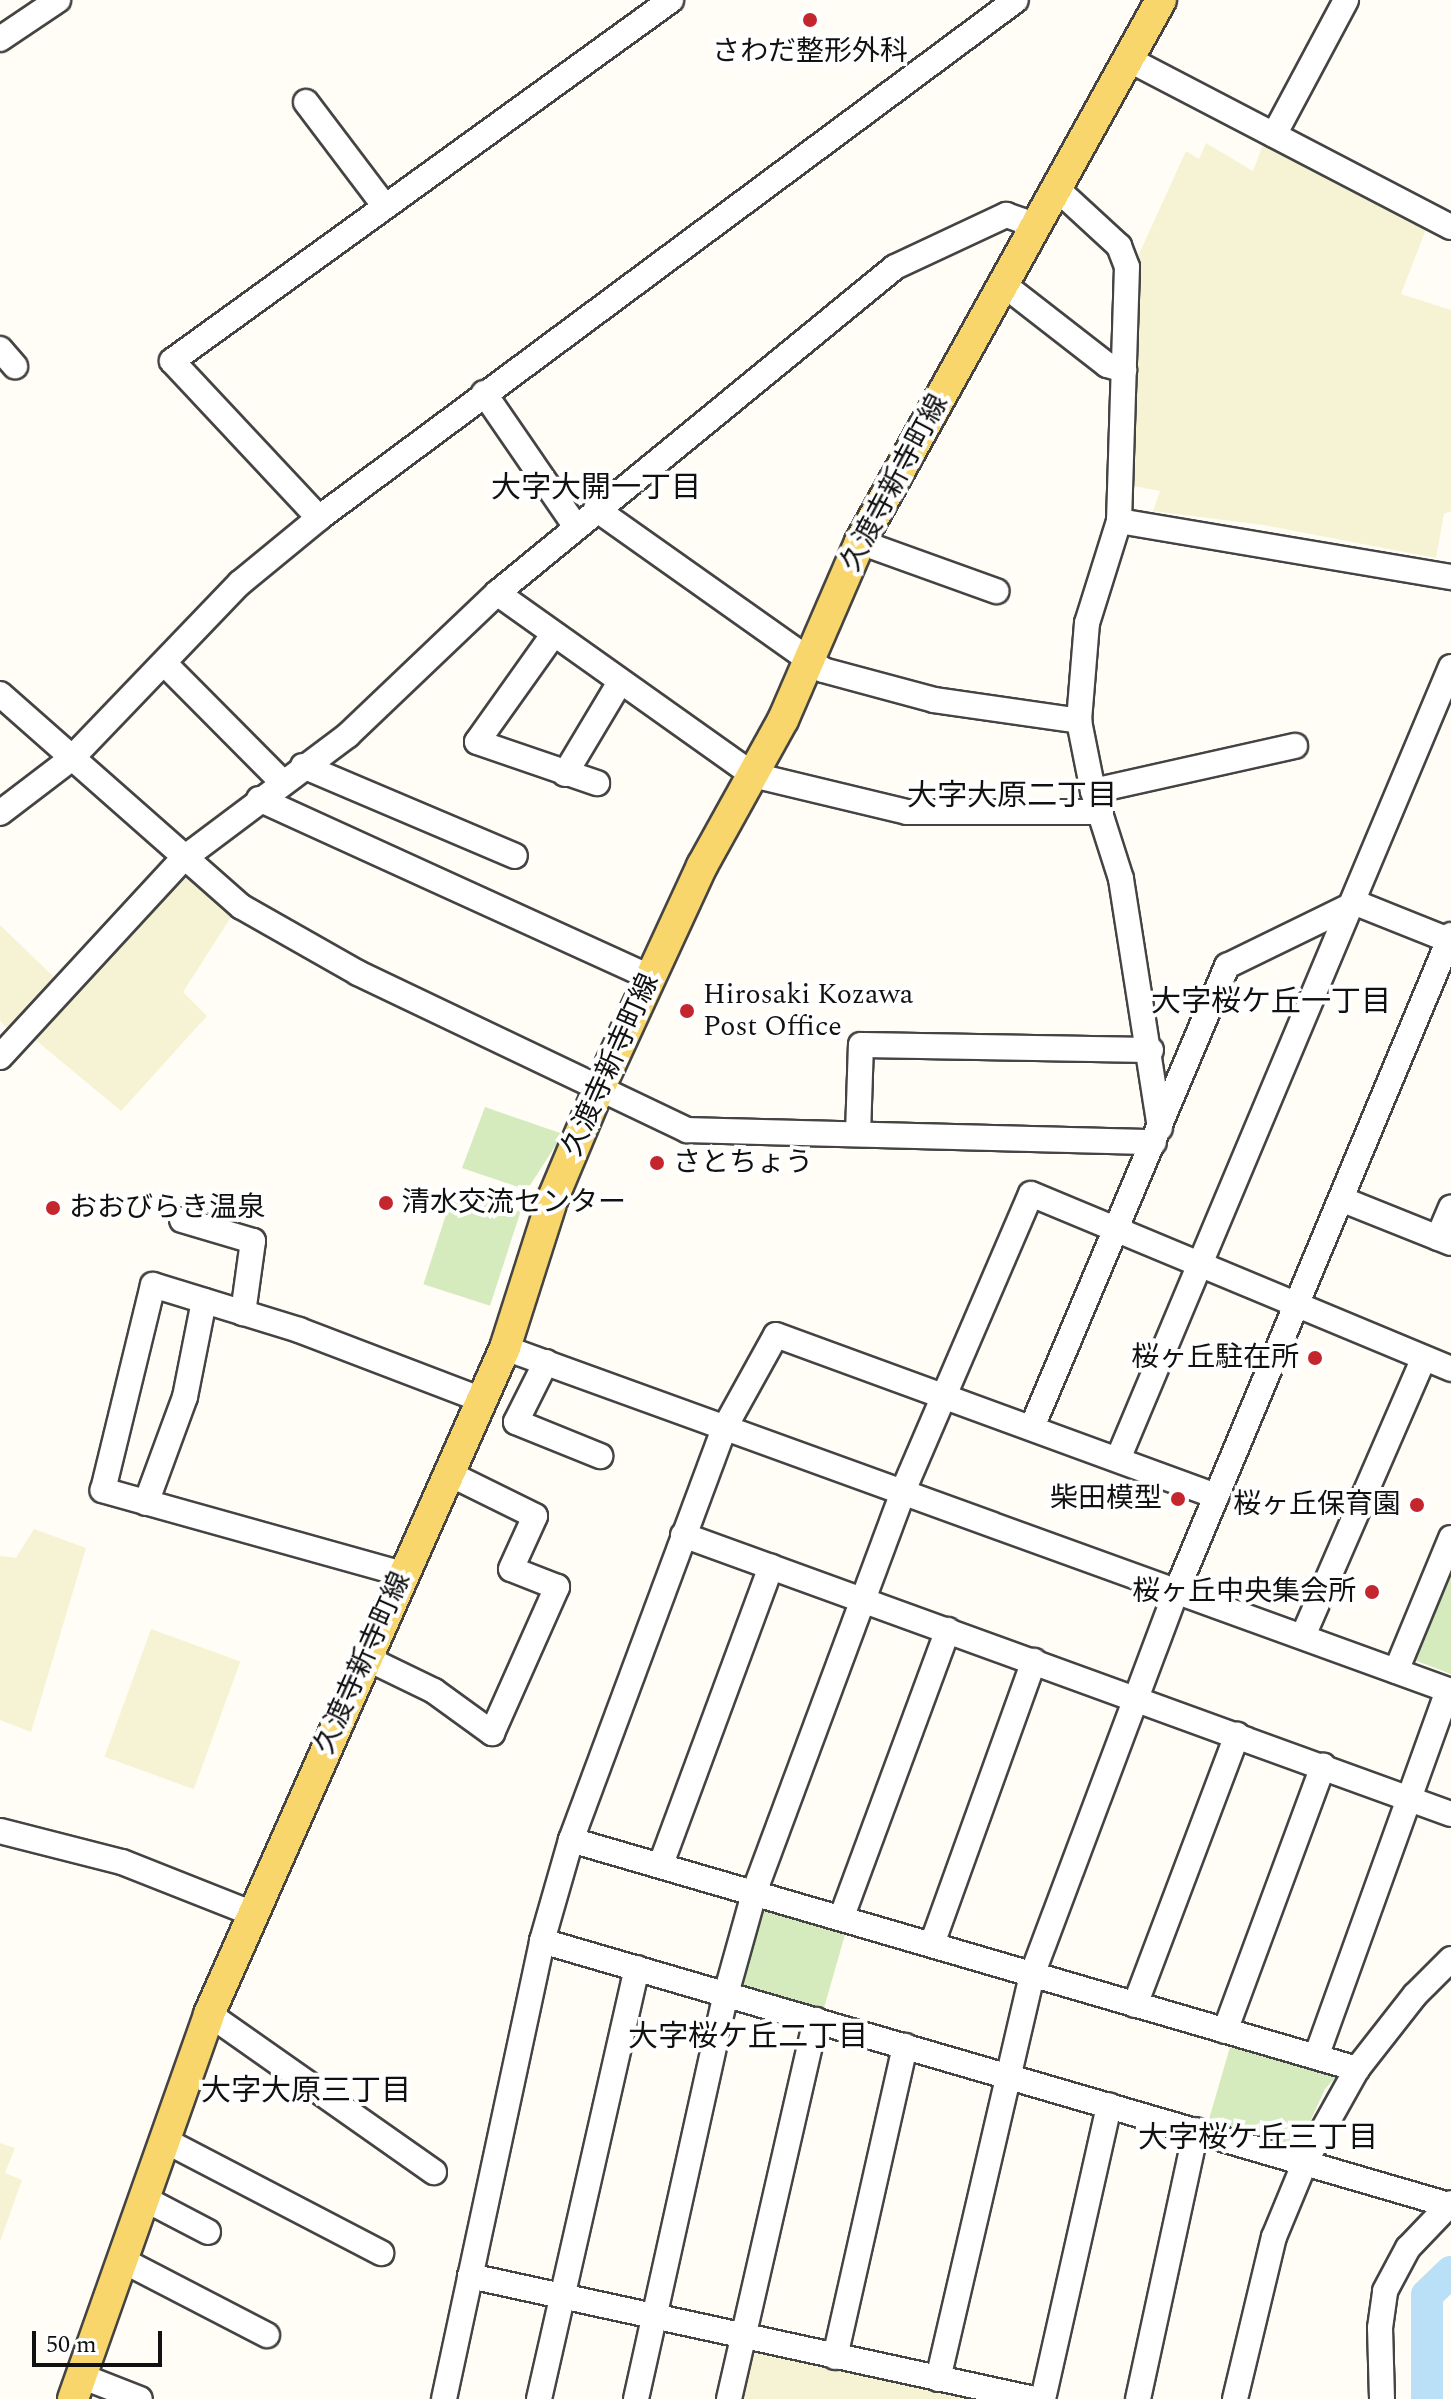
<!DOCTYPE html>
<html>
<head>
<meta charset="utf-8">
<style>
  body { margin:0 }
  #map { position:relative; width:1451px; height:2399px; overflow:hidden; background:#fffdf5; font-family:Spectral,"Noto Sans JP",serif }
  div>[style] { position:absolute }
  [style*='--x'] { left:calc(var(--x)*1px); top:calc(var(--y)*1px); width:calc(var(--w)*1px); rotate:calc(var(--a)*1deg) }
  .farmland>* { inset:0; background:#f6f3d4; transform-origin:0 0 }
  .green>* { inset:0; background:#d5ebbd; transform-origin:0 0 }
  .river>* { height:32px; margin:-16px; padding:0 16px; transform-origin:16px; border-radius:16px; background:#b9e0f7 }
  .roads { filter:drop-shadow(2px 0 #444) drop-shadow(-2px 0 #444) drop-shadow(0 2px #444) drop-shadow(0 -2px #444) }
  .minor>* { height:24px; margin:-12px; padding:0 12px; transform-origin:12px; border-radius:12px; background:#fff }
  .major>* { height:30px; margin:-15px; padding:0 15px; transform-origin:15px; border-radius:15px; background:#f9d66b }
  .dots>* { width:22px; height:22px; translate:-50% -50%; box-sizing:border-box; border:4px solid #fff; border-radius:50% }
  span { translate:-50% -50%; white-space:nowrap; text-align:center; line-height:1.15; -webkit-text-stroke:8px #fff; paint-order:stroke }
  .poi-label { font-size:28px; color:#111 }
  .left { translate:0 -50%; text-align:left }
  .right { translate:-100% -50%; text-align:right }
  .street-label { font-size:28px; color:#111 }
  .neighbourhood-label { font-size:30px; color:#111 }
  .scale { position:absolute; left:32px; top:2331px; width:130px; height:36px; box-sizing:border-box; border:4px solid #111; border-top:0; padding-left:10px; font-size:24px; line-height:28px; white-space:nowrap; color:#111; -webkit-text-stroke:6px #fff; paint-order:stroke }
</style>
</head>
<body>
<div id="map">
  <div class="farmland">
    <div style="clip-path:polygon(1264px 142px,1428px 224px,1401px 294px,1451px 310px,1451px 511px,1444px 514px,1436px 558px,1263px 525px,1153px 511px,1160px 491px,1128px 485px,1134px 265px,1186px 151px,1199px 159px,1206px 143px,1253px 171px)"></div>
    <div style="clip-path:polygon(177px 870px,233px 914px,183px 992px,207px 1016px,121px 1111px,27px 1033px)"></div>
    <div style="clip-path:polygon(0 925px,59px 982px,11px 1032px,0 1021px)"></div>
    <div style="clip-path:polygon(34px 1529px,86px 1548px,31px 1732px,0 1720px,0 1556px,16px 1558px)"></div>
    <div style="left:151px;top:1629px;width:95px;height:136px;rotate:20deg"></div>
    <div style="clip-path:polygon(0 2143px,15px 2148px,5px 2173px,22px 2180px,0 2242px)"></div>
    <div style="clip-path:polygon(756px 2353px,968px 2399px,739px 2399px,749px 2359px)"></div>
  </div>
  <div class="green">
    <div style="clip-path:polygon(485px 1107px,563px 1134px,527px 1190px,462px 1168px)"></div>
    <div style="left:454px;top:1190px;width:70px;height:99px;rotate:18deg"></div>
    <div style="clip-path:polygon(1451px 1557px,1451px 1674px,1409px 1658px)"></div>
    <div style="left:758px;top:1908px;width:91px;height:83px;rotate:16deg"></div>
    <div style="clip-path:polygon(1230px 2047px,1336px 2077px,1325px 2089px,1299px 2146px,1281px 2148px,1207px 2126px)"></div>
  </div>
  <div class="river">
    <div style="--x:1427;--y:2399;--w:104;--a:-90"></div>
    <div style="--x:1427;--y:2295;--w:33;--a:-44"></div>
  </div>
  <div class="roads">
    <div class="minor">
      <div style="--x:0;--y:39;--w:70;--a:-33.9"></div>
      <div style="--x:1128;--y:59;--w:364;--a:27.5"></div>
      <div style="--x:306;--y:102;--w:129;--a:52.9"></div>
      <div style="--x:1274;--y:135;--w:153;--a:-61.9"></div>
      <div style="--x:1056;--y:188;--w:86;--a:42.6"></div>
      <div style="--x:1119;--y:246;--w:22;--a:69"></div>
      <div style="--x:1127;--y:267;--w:254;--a:91.8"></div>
      <div style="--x:1119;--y:521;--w:107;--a:107.4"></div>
      <div style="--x:1087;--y:623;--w:98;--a:94.7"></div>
      <div style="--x:1079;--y:721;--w:71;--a:78.7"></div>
      <div style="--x:1093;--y:791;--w:92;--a:72.3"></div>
      <div style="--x:1121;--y:879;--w:252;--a:81.1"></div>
      <div style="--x:1003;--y:284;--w:132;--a:37.9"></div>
      <div style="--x:1107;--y:365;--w:18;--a:16"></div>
      <div style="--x:0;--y:349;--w:23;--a:49"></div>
      <div style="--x:484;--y:393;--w:163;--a:55.5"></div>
      <div style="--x:596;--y:509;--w:278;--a:35.3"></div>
      <div style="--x:823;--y:670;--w:115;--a:15.1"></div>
      <div style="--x:934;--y:700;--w:147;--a:8.2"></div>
      <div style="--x:319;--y:518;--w:215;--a:-133.1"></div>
      <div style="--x:172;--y:361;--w:616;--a:-35.88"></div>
      <div style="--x:1119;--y:521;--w:337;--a:9.6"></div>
      <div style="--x:860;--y:542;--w:145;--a:19.8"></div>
      <div style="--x:497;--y:593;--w:314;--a:35.4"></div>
      <div style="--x:753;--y:775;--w:158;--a:13.5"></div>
      <div style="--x:907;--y:812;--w:194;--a:0"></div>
      <div style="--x:553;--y:635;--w:131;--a:125.4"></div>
      <div style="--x:477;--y:742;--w:127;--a:18.9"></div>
      <div style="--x:164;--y:663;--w:166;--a:45.2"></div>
      <div style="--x:0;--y:694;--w:322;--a:41.4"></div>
      <div style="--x:242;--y:907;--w:133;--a:29.6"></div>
      <div style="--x:358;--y:973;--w:365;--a:25.5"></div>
      <div style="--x:687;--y:1130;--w:467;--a:1.5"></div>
      <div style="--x:303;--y:766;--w:230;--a:23"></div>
      <div style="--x:565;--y:774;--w:107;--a:-59.1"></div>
      <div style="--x:1093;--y:791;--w:207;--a:-12.6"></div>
      <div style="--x:259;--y:799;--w:429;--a:24.5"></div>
      <div style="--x:0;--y:813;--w:89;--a:-37.3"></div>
      <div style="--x:71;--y:759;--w:244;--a:-46.2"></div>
      <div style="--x:240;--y:583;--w:102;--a:-39.4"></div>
      <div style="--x:319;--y:518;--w:868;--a:-36.62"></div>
      <div style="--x:0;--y:1057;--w:270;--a:-47.3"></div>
      <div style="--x:183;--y:859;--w:206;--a:-36.9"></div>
      <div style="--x:348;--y:735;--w:206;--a:-43.6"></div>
      <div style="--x:497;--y:593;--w:514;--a:-39.32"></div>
      <div style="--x:895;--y:267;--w:123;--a:-25.1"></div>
      <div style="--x:1006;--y:215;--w:31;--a:19"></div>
      <div style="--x:858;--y:1134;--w:89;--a:-88.1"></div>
      <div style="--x:861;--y:1045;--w:290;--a:1"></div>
      <div style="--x:1341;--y:1199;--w:118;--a:21.8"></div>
      <div style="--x:182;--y:1220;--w:74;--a:16.5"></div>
      <div style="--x:253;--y:1241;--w:73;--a:97.9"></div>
      <div style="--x:1438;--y:1238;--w:33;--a:-67"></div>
      <div style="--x:505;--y:1348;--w:1006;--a:19.93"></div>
      <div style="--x:546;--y:1362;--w:67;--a:116.6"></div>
      <div style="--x:516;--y:1422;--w:91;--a:22"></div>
      <div style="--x:1032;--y:1427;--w:501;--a:-67.07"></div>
      <div style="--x:1227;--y:966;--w:144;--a:-26"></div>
      <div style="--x:1356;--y:903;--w:102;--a:21.8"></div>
      <div style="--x:1118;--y:1459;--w:859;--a:-67.2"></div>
      <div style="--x:146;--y:1503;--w:113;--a:-69.8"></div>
      <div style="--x:185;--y:1397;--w:98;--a:-78.8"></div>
      <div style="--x:683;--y:1535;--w:817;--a:19.97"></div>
      <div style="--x:403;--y:1574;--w:312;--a:-164.4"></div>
      <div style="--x:103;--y:1490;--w:211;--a:-76.3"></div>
      <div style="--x:153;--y:1285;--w:153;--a:17.1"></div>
      <div style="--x:299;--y:1330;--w:196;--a:20.9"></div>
      <div style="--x:1303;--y:1636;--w:303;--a:-66.5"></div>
      <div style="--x:364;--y:1657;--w:78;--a:25.9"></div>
      <div style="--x:434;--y:1691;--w:72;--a:35.9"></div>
      <div style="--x:492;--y:1733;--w:160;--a:-66"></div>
      <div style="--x:557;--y:1587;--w:49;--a:-158.6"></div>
      <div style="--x:511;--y:1569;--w:58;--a:-65.6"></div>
      <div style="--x:535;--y:1516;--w:95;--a:-153.7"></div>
      <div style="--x:1396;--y:1671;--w:144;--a:-67.5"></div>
      <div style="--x:0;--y:1831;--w:126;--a:14.3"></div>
      <div style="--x:122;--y:1862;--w:139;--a:21.6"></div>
      <div style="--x:571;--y:1840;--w:819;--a:16.24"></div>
      <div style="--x:661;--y:1864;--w:317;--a:-69.7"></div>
      <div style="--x:842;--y:1916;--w:305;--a:-69.7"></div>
      <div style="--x:542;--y:1941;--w:945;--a:16.23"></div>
      <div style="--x:932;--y:1944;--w:301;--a:-70.2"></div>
      <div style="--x:1135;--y:2005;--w:289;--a:-69.3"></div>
      <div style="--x:209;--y:2014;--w:275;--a:35.1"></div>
      <div style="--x:1225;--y:2031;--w:283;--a:-69.7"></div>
      <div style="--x:1316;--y:2057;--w:390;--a:-70.2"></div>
      <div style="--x:164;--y:2140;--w:245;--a:27.5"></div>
      <div style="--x:145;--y:2199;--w:71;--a:27.6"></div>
      <div style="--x:124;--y:2261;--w:161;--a:27.4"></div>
      <div style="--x:470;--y:2276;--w:577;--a:12.3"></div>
      <div style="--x:835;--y:2357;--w:319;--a:-77.3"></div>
      <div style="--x:81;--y:2376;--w:63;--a:21.3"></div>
      <div style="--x:938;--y:2379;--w:415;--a:-76.9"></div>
      <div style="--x:1032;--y:1975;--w:411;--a:-69.4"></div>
      <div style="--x:1177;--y:1590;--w:710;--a:-67.3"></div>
      <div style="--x:444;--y:2399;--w:468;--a:-77.9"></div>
      <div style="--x:542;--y:1941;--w:105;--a:-74"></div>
      <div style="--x:571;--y:1840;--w:441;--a:-69.6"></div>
      <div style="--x:725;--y:1427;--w:105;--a:-61"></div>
      <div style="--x:776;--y:1335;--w:469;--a:20.1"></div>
      <div style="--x:539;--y:2399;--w:442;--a:-77.2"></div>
      <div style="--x:636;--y:2399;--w:415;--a:-77.5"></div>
      <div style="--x:726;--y:1994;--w:108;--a:-74.4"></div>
      <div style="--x:755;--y:1890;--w:426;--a:-69.6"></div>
      <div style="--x:903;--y:1491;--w:323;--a:-66.7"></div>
      <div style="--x:1031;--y:1194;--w:455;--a:22.6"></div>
      <div style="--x:729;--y:2399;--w:389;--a:-77.1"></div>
      <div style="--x:1043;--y:2399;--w:301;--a:-77.3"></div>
      <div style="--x:1138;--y:2399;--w:275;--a:-77.8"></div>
      <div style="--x:1235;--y:2399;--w:167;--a:-76.5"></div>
      <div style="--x:1274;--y:2237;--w:81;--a:-67.5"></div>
      <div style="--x:1305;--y:2162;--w:107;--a:-60.8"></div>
      <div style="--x:1357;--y:2069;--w:94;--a:-51.9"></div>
      <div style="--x:1415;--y:1995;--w:51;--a:-45"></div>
      <div style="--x:1382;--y:2399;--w:71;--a:-91.6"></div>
      <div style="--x:1380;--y:2328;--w:37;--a:-82"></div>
      <div style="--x:1385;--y:2291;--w:49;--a:-61.9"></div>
      <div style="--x:1408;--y:2248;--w:62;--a:-46.3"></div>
    </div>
    <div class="major">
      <div style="--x:73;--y:2399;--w:408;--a:-70.5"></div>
      <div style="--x:209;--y:2014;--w:729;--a:-66.04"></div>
      <div style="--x:505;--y:1348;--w:157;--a:-72.3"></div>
      <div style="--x:553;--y:1198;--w:116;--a:-67.2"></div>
      <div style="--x:598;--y:1091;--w:248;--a:-65.2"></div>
      <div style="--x:702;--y:866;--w:167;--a:-61"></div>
      <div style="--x:783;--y:720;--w:194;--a:-66.6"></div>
      <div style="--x:860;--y:542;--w:620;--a:-60.95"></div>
    </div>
  </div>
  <div class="dots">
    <div style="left:810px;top:20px;background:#c4262e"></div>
    <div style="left:687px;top:1011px;background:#c4262e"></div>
    <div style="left:657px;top:1163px;background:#c4262e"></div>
    <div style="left:386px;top:1203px;background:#c4262e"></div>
    <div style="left:53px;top:1208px;background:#c4262e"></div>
    <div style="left:1315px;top:1358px;background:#c4262e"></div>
    <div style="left:1178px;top:1499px;background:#c4262e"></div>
    <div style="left:1417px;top:1505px;background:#c4262e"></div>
    <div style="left:1372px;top:1592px;background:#c4262e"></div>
  </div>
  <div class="poi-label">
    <span style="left:810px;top:52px">さわだ整形外科</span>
    <span class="left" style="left:703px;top:1011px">Hirosaki Kozawa<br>Post Office</span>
    <span class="left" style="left:673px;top:1163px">さとちょう</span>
    <span class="left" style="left:402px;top:1203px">清水交流センター</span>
    <span class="left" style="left:69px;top:1208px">おおびらき温泉</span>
    <span class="right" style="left:1299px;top:1358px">桜ヶ丘駐在所</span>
    <span class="right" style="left:1162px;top:1499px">柴田模型</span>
    <span class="right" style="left:1401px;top:1505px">桜ヶ丘保育園</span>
    <span class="right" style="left:1356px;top:1592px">桜ヶ丘中央集会所</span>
  </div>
  <div class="street-label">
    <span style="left:895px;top:483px;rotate:-62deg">久渡寺新寺町線</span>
    <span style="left:611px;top:1065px;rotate:-66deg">久渡寺新寺町線</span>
    <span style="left:363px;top:1663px;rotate:-66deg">久渡寺新寺町線</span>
  </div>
  <div class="neighbourhood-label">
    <span style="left:596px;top:488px">大字大開一丁目</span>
    <span style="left:1012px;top:796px">大字大原二丁目</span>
    <span style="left:1271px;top:1002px">大字桜ケ丘一丁目</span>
    <span style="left:748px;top:2037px">大字桜ケ丘二丁目</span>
    <span style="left:306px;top:2091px">大字大原三丁目</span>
    <span style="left:1258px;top:2138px">大字桜ケ丘三丁目</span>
  </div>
  <div class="scale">50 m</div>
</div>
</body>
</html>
